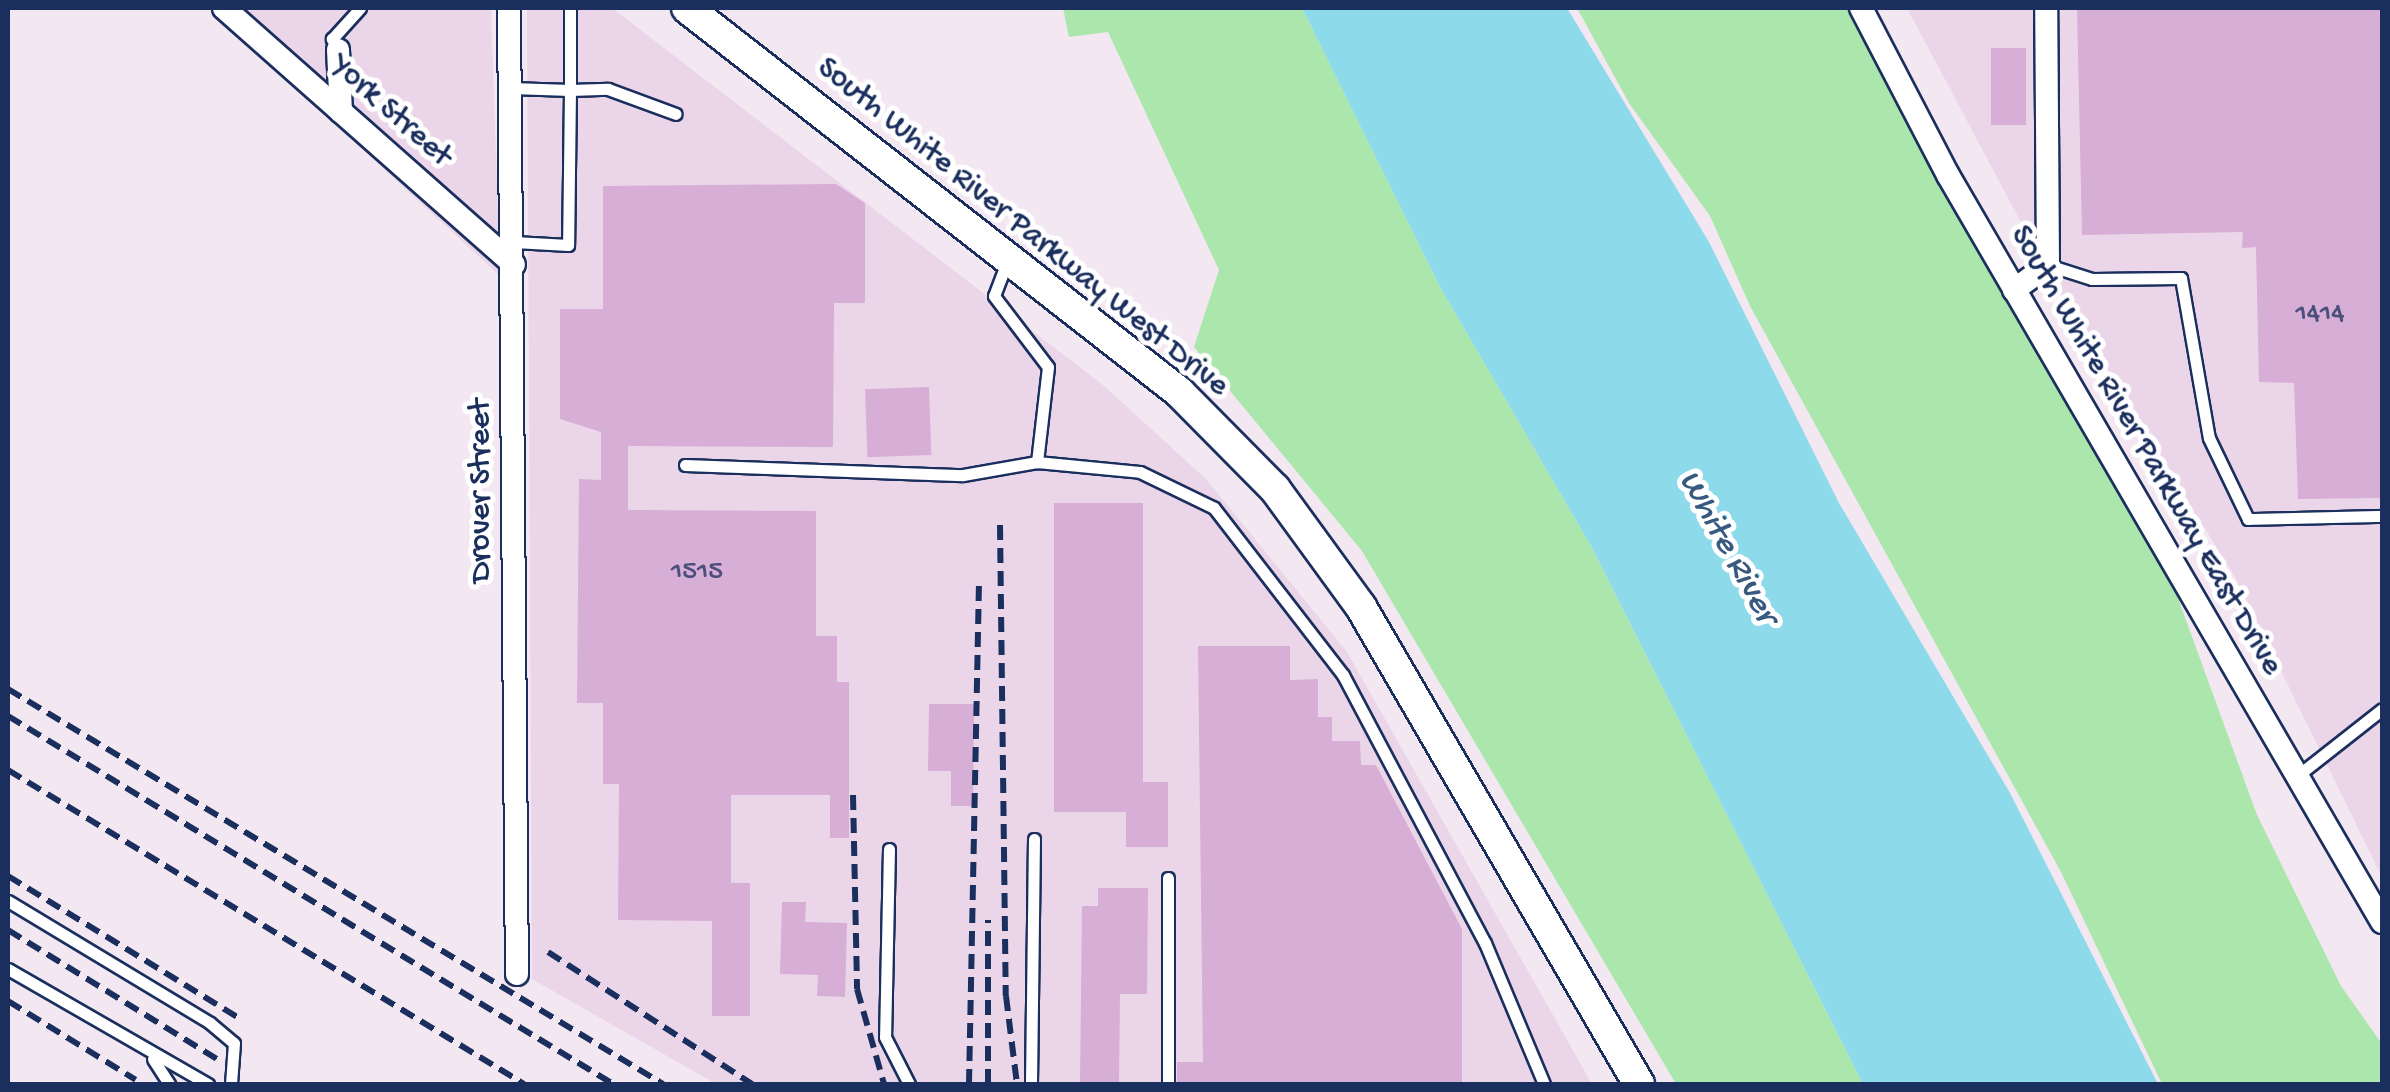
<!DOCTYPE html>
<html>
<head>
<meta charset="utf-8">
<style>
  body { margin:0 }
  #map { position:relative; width:2390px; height:1092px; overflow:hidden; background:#f3e7f2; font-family:"Gochi Hand",sans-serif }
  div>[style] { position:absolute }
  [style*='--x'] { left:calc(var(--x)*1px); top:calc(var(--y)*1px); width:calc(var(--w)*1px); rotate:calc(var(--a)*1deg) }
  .built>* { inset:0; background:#ebd6e9 }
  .green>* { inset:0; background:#abe6ac }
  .water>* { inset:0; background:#8ddaeb }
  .building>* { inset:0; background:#d7aed5; transform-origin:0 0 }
  .roads { filter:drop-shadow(2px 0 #1b2f5e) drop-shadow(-2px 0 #1b2f5e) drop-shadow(0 2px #1b2f5e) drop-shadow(0 -2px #1b2f5e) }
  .service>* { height:11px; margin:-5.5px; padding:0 5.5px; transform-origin:5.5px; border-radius:5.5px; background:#fff }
  .minor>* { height:22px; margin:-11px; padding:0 11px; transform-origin:11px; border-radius:11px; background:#fff }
  .tertiary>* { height:30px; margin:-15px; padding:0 15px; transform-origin:15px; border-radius:15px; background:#fff }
  .rail>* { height:6px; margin-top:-3px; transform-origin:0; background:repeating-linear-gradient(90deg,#1b2f5e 0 15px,transparent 0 23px) }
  span { translate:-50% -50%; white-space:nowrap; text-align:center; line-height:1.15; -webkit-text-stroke:10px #fff; paint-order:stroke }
  .number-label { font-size:28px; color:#4a4f7c }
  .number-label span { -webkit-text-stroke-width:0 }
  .street-label { font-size:32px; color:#1b2f5e }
  .water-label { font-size:35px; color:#385a81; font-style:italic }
  .frame { position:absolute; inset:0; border:10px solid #1b2f5e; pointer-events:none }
</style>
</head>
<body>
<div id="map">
  <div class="built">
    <div style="clip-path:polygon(209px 8px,491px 8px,500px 276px)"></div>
    <div style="clip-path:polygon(527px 8px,612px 8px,1103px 385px,1206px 479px,1347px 652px,1592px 1084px,716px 1084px,532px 979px)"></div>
    <div style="clip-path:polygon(1907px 8px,2382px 8px,2382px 877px,2235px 577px,2057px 290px)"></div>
  </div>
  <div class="green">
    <div style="clip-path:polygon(1063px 8px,1302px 8px,1440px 287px,1591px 546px,1863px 1084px,1676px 1084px,1362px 551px,1194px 347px,1219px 270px,1108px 32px,1069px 37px)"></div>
    <div style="clip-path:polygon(1577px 8px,1851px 8px,2171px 579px,2257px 815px,2341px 986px,2382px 1044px,2382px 1084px,2162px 1084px,2061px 872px,1750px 306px,1710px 216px,1629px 103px)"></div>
  </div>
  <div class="water">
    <div style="clip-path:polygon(1302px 8px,1567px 8px,1709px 242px,1839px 503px,2010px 793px,2158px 1084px,1863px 1084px,1591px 546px,1440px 287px)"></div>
  </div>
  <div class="building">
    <div style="clip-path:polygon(2077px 8px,2382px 8px,2382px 498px,2298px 499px,2294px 383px,2259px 382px,2256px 247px,2242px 248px,2243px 232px,2082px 235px)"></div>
    <div style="left:1991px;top:48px;width:35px;height:77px"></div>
    <div style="clip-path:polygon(836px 184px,865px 203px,865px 303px,834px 303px,833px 447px,628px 446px,628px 510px,816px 511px,816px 636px,837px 636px,837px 682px,849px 682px,849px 838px,830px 838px,830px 795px,731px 795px,731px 883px,750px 883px,750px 1016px,712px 1016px,712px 921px,618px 920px,619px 784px,603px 784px,603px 703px,577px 703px,579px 479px,601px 480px,601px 432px,560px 419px,560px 309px,603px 309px,603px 186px)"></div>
    <div style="left:929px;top:387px;width:68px;height:64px;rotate:88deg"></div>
    <div style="clip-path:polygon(1054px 503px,1143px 503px,1143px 782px,1168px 782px,1168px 847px,1126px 847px,1126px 812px,1054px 812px)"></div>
    <div style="clip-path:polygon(1198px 646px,1290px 646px,1290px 680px,1318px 679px,1318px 717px,1332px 717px,1332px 741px,1360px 741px,1361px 765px,1376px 765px,1462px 929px,1462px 1084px,1177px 1084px,1177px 1062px,1203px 1062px)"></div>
    <div style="clip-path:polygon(929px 704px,974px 704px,973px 806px,951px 806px,951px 771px,928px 771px)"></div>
    <div style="clip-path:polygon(1098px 888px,1148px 888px,1147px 994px,1120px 994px,1119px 1084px,1080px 1084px,1082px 906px,1098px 906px)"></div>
    <div style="clip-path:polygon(782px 902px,806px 902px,805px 922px,847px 923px,845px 997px,817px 996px,818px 975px,780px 974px)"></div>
  </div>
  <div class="roads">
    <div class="service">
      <div style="--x:570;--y:8;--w:82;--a:90"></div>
      <div style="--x:570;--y:90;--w:38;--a:-2"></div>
      <div style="--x:608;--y:89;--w:72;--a:20.2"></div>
      <div style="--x:338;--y:50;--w:13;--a:-119"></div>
      <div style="--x:332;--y:39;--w:42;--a:-47.9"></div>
      <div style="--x:511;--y:88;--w:59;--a:1.9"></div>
      <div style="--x:570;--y:90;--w:155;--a:90.7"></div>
      <div style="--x:568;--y:245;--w:54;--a:-176.8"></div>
      <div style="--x:1007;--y:262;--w:36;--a:111"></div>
      <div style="--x:994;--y:296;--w:89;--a:52.7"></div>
      <div style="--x:1048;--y:367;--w:96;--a:96.6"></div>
      <div style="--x:1037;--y:462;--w:103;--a:5.5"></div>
      <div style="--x:1140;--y:472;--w:82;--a:25.9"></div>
      <div style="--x:1214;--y:508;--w:211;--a:52.3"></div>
      <div style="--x:1343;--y:675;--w:303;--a:62.1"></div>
      <div style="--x:1485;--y:943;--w:153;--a:67.3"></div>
      <div style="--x:2048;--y:265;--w:46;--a:17.7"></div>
      <div style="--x:2092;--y:279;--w:89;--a:-0.6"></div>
      <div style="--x:2181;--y:278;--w:162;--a:80.1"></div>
      <div style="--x:2209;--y:438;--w:90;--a:64.3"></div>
      <div style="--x:2248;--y:519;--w:134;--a:-1.3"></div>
      <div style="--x:685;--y:465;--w:278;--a:2.1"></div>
      <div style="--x:963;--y:475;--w:75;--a:-10"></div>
      <div style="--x:2297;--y:776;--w:108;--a:-38.2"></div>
      <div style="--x:889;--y:849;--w:188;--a:91.2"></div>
      <div style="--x:885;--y:1037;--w:53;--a:62.9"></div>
      <div style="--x:1168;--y:878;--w:206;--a:90"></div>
      <div style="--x:8;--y:901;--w:236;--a:31.1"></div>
      <div style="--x:210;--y:1023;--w:31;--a:40"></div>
      <div style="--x:234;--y:1043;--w:41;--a:94.2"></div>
      <div style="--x:8;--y:969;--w:231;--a:29.9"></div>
      <div style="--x:153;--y:1059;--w:30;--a:57"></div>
      <div style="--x:1031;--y:1084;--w:245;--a:-89.3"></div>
    </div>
    <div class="minor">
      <div style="--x:224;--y:8;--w:387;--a:41.5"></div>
      <div style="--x:509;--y:8;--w:966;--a:89.53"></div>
      <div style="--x:1861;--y:8;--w:188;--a:62.5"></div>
      <div style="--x:1948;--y:175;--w:864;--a:59.84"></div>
      <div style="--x:338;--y:50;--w:62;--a:87.2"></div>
      <div style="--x:2014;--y:290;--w:42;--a:-36.3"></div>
      <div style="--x:2048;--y:265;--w:257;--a:-90.4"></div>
    </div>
    <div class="tertiary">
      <div style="--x:687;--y:8;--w:624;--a:37.97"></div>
      <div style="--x:1179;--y:392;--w:136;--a:45.3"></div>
      <div style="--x:1275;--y:489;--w:146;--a:53.9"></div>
      <div style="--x:1361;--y:607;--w:552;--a:59.77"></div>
    </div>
  </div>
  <div class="rail">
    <div style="--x:1000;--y:525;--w:471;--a:89.3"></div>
    <div style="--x:1006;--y:996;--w:89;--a:82.9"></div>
    <div style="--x:8;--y:689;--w:765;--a:31.09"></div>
    <div style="--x:8;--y:716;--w:708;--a:31.31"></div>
    <div style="--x:8;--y:770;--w:604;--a:31.32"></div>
    <div style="--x:853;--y:795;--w:194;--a:88.8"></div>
    <div style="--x:857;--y:989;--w:99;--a:74.1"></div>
    <div style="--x:8;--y:876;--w:271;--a:31.6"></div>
    <div style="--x:8;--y:930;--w:246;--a:31.7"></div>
    <div style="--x:548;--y:952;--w:243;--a:32.9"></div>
    <div style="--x:8;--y:1001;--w:150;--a:31.7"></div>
    <div style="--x:969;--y:1084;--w:504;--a:-88.86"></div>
    <div style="--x:988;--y:1084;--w:164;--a:-90"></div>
  </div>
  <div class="number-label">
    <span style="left:2320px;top:315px">1414</span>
    <span style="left:697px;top:573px">1515</span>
  </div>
  <div class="street-label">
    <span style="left:390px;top:112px;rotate:42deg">York Street</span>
    <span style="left:1022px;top:228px;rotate:39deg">South White River Parkway West Drive</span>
    <span style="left:2145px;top:451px;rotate:60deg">South White River Parkway East Drive</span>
    <span style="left:482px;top:491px;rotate:-90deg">Drover Street</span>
  </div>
  <div class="water-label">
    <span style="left:1726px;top:548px;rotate:61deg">White River</span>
  </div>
  <div class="frame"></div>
</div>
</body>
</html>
